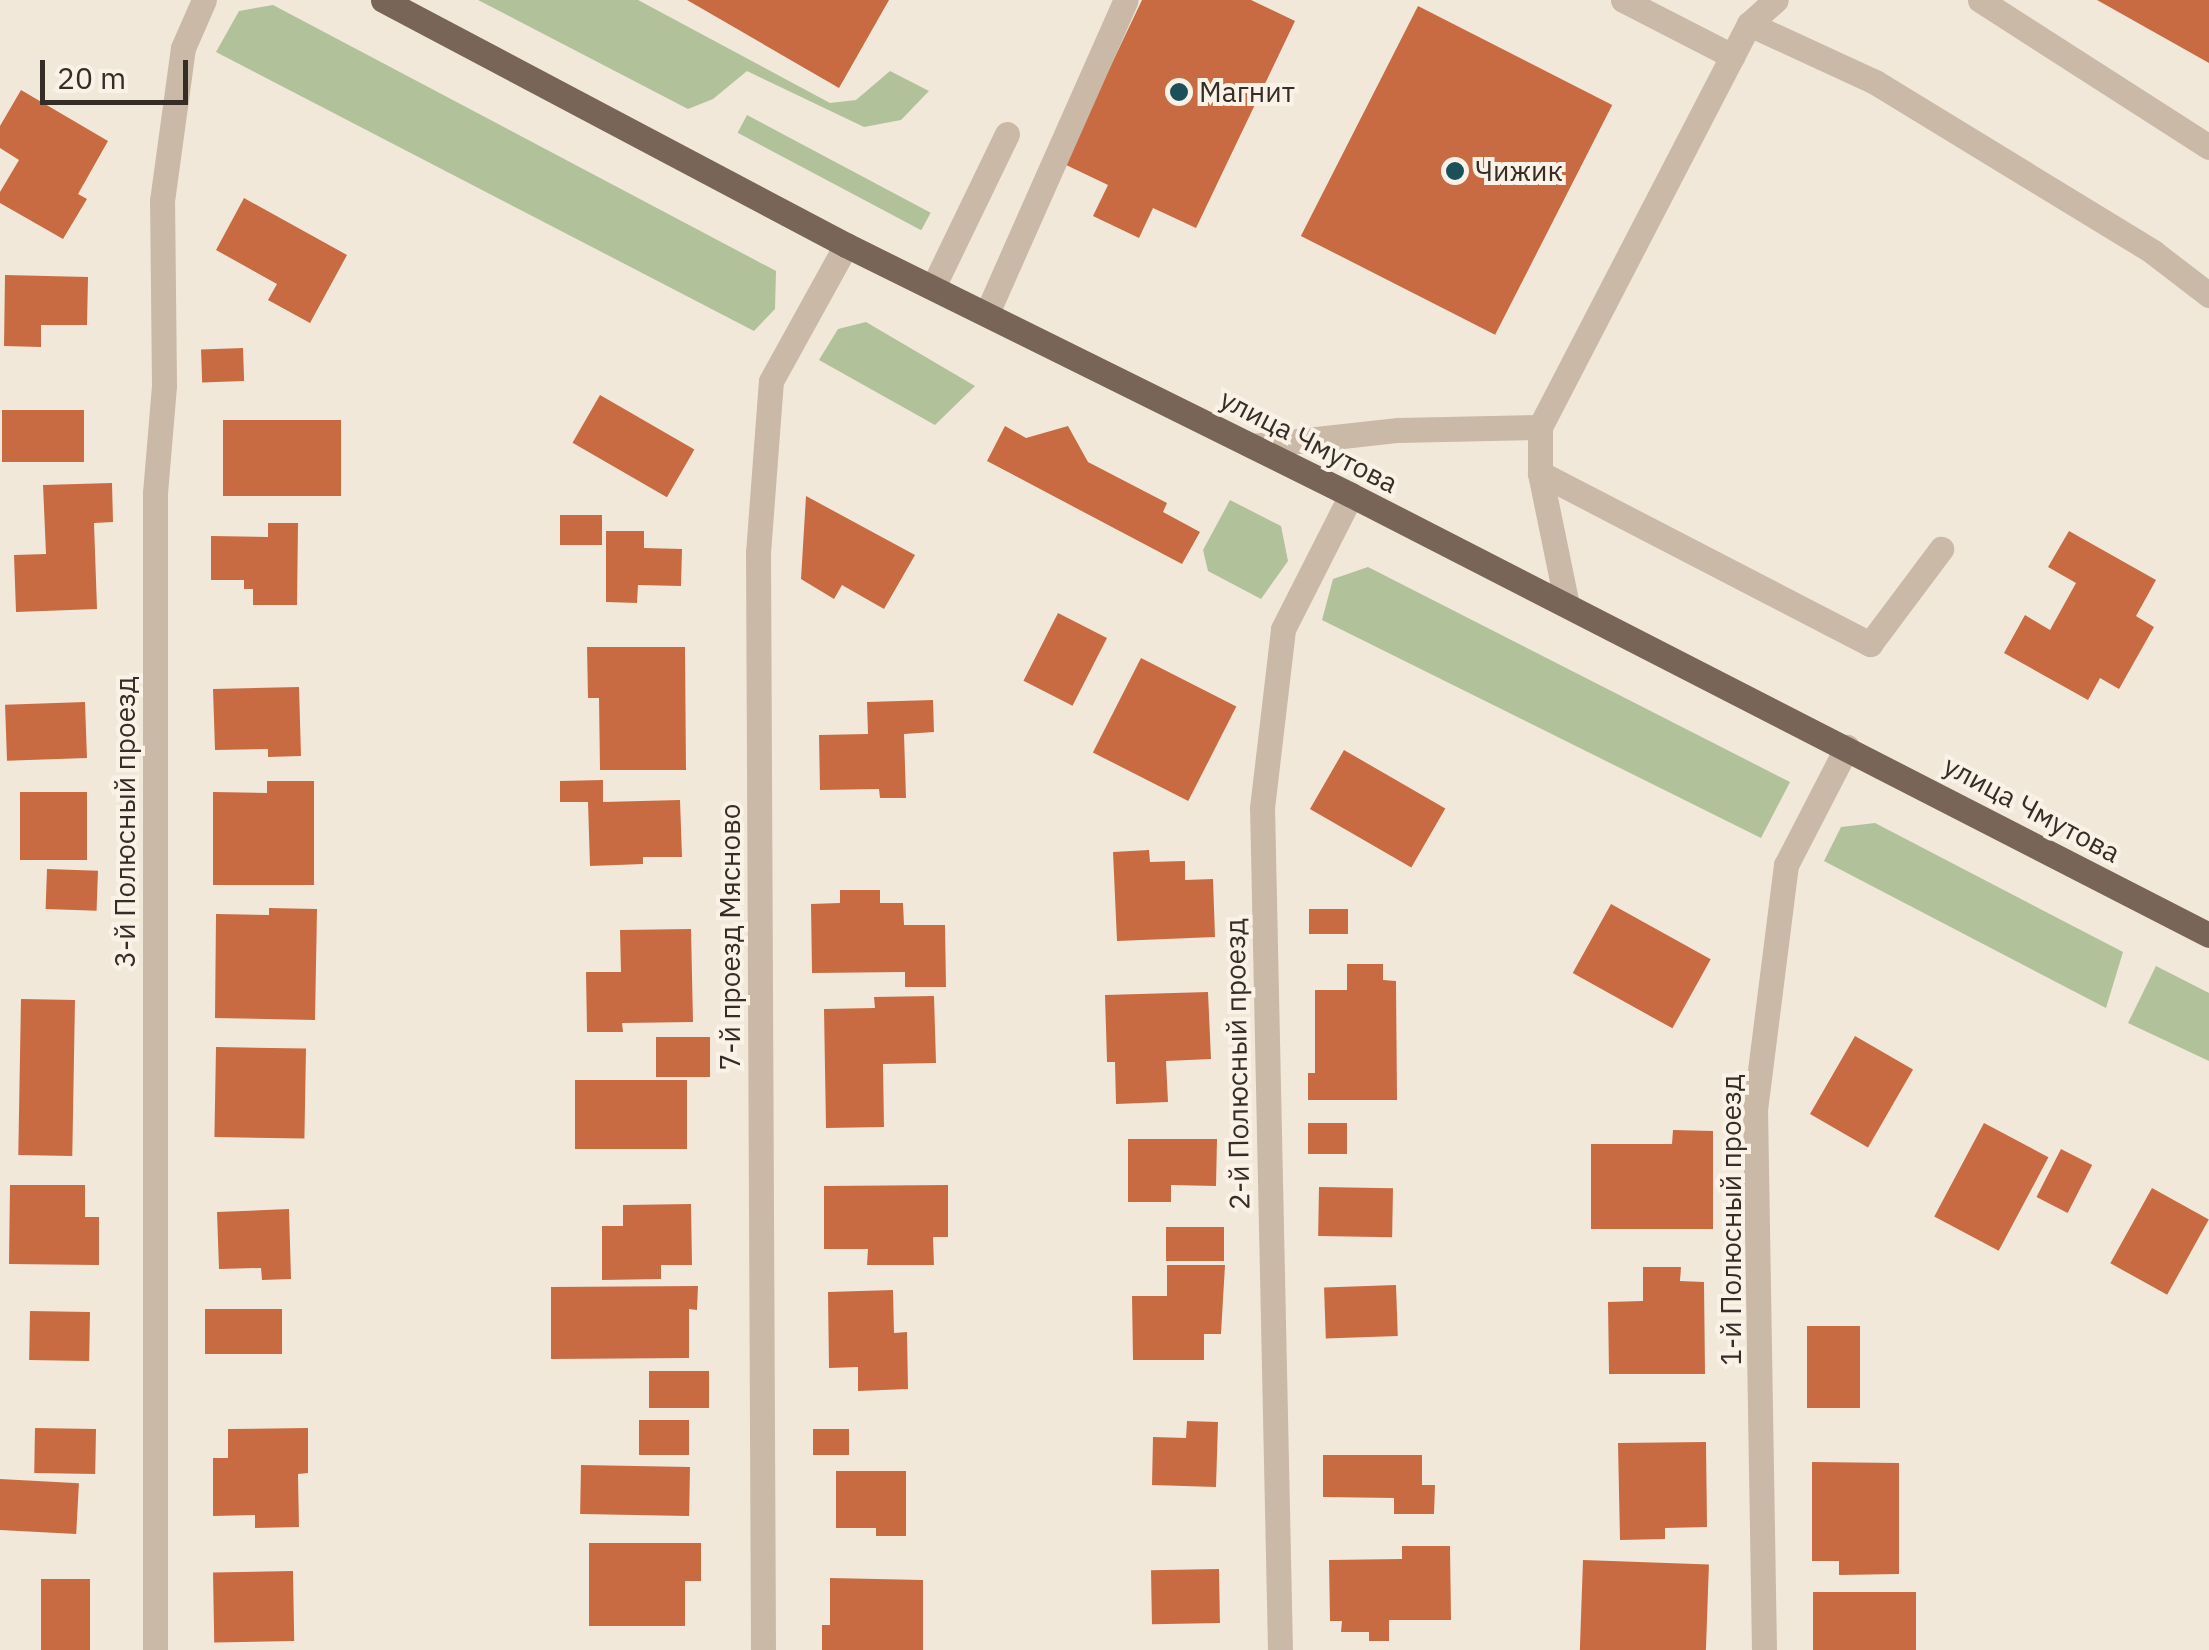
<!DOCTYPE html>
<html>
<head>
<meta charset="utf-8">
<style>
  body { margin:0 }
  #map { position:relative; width:2209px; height:1650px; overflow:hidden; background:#f2e8da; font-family:"IBM Plex Sans",sans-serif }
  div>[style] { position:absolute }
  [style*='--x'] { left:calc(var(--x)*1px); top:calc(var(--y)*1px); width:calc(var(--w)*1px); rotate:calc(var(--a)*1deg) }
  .green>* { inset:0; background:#b1c19a; transform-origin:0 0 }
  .building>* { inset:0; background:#c86b42; transform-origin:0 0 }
  .minor>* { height:25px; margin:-12.5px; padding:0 12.5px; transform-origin:12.5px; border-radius:12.5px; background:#cab9a6 }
  .major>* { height:25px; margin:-12.5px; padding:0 12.5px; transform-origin:12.5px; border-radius:12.5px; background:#786558 }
  .dots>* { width:28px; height:28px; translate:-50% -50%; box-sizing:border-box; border:5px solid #faf2e6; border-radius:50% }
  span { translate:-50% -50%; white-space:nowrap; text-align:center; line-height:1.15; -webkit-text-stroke:8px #faf2e6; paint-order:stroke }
  .poi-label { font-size:28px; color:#362d27 }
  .left { translate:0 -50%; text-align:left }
  .street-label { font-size:28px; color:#362d27 }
  .scale { position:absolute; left:40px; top:60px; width:148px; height:45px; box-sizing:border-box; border:5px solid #362d27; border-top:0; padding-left:12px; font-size:30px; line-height:35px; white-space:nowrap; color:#362d27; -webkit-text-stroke:8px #faf2e6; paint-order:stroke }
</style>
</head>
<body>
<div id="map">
  <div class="green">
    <div style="clip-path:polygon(478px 0,638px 0,830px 103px,856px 100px,890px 71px,929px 91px,901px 120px,864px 127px,747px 71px,713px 99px,688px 109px)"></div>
    <div style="clip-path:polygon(273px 5px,776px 271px,775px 309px,754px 331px,216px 52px,239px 11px)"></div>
    <div style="left:747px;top:115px;width:208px;height:20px;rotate:28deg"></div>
    <div style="clip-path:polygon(866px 322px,975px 386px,935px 425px,819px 360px,838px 329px)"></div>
    <div style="clip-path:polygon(1230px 500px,1281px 526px,1288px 561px,1261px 599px,1208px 571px,1203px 550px)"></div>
    <div style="clip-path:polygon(1368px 567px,1790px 782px,1761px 838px,1322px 620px,1333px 579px)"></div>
    <div style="clip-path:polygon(1875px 823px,2123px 952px,2106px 1008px,1824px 861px,1841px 827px)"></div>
    <div style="clip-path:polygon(2156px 966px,2209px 993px,2209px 1061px,2128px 1023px)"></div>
  </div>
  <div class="building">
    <div style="clip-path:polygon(687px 0,889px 0,839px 88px)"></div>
    <div style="clip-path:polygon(1142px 0,1251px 0,1295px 21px,1196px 228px,1153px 208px,1139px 238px,1093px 216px,1108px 185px,1064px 164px)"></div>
    <div style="clip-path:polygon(2097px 0,2209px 0,2209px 63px)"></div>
    <div style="left:1418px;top:6px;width:218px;height:258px;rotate:27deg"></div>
    <div style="clip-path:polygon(21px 90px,108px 141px,78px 194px,87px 199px,63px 239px,0 203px,0 192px,19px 160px,0 148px,0 126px)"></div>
    <div style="clip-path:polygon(244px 198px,347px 255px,310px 323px,268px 300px,277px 284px,216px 250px)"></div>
    <div style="clip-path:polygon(5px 275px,88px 277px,87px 325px,41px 325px,41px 347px,4px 346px)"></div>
    <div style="left:243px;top:348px;width:33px;height:42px;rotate:88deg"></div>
    <div style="left:600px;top:395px;width:109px;height:55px;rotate:30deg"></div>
    <div style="left:2px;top:410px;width:82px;height:52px"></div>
    <div style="left:223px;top:420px;width:118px;height:76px"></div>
    <div style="clip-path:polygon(1005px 426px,1026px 438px,1068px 426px,1088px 462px,1167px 503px,1163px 512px,1200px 532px,1182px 564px,987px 461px)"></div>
    <div style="clip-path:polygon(112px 483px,113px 522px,94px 523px,97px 609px,16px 612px,14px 555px,46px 554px,43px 485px)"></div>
    <div style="clip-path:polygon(806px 496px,915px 555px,884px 609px,842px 585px,834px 599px,801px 579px)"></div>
    <div style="left:560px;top:515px;width:42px;height:30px"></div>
    <div style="clip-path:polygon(268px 523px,298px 523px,297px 605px,253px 605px,253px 589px,244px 589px,244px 580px,211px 580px,211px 536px,268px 537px)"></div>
    <div style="clip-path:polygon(606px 531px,644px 531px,644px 548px,682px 549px,681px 586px,638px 585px,637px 603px,606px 602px)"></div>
    <div style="clip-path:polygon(2069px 531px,2156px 580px,2136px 616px,2154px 627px,2119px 689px,2100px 678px,2088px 700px,2004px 653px,2025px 615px,2050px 630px,2076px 583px,2048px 567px)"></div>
    <div style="left:1058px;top:613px;width:55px;height:76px;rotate:27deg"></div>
    <div style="clip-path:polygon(587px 647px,685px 647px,686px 770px,600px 770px,599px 698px,588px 698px)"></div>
    <div style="left:1141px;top:658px;width:107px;height:106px;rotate:27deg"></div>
    <div style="clip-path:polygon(299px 687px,301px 756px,268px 757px,268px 749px,215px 750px,213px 689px)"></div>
    <div style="clip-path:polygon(933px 700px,934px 732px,904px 734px,906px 798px,880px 798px,879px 789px,820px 790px,819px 735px,868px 734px,867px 702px)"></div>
    <div style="left:85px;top:702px;width:56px;height:80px;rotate:88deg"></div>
    <div style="left:1344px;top:750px;width:117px;height:68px;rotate:30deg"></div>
    <div style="clip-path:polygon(603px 780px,603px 802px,680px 800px,682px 857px,643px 857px,643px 864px,590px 866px,588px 802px,560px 802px,560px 781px)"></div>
    <div style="clip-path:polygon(267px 781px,314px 781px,314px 885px,213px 885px,213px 792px,267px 793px)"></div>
    <div style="left:20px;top:792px;width:67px;height:68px"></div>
    <div style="clip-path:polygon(1149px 850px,1150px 862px,1185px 861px,1185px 880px,1213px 879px,1215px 937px,1117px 941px,1113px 852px)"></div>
    <div style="left:47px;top:869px;width:51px;height:40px;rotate:2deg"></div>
    <div style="clip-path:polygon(840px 890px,880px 890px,880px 903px,903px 903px,904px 925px,945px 925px,946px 987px,905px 987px,905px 972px,812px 973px,811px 904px,840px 903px)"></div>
    <div style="left:1611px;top:904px;width:114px;height:79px;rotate:29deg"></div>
    <div style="clip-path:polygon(269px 908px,317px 909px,315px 1020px,215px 1018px,216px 914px,269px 915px)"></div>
    <div style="left:1348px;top:909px;width:25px;height:39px;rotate:90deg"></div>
    <div style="clip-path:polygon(691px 929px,693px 1022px,622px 1023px,623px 1032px,587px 1032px,586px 972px,621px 972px,620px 930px)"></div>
    <div style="clip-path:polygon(1347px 964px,1383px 964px,1383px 980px,1396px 981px,1397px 1100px,1308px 1100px,1308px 1073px,1315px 1073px,1315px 990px,1347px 990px)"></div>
    <div style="clip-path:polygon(1208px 992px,1211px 1059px,1166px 1061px,1168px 1102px,1116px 1104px,1115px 1062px,1107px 1062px,1105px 995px)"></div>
    <div style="clip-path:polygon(934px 996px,936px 1063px,883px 1064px,884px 1127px,826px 1128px,824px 1009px,875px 1008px,874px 997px)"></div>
    <div style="left:21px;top:999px;width:54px;height:156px;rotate:1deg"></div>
    <div style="left:1855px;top:1036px;width:67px;height:90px;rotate:30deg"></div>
    <div style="left:656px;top:1037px;width:54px;height:40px"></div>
    <div style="left:216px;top:1047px;width:90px;height:90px;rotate:1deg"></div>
    <div style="left:575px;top:1080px;width:112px;height:69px"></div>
    <div style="left:1308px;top:1123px;width:39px;height:31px"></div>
    <div style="left:1984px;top:1123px;width:73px;height:106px;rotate:28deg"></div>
    <div style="clip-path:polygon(1673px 1130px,1713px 1131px,1713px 1229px,1591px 1229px,1591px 1144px,1672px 1144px)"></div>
    <div style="clip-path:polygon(1128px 1139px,1217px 1139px,1216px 1186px,1171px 1185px,1171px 1202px,1128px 1202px)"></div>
    <div style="left:2061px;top:1149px;width:35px;height:54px;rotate:27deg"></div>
    <div style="clip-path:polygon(10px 1185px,85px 1185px,85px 1217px,99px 1217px,99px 1265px,9px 1264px)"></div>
    <div style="clip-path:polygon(948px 1185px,948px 1237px,933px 1237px,934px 1265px,867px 1265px,868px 1249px,824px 1249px,824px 1186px)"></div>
    <div style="left:1319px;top:1187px;width:74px;height:49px;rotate:1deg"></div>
    <div style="left:2152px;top:1188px;width:65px;height:86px;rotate:29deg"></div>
    <div style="clip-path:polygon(691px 1204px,692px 1265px,661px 1265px,661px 1279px,602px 1280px,602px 1226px,623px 1226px,623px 1205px)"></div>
    <div style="clip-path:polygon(289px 1209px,291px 1279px,262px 1280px,261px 1268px,219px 1269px,217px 1212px)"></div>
    <div style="left:1224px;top:1227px;width:34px;height:58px;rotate:90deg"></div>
    <div style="clip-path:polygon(1167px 1265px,1225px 1265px,1221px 1334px,1204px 1334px,1204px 1360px,1133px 1360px,1132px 1296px,1167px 1296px)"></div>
    <div style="clip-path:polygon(1643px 1267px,1681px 1267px,1680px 1281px,1704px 1282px,1705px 1374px,1609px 1374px,1608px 1302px,1643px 1301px)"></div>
    <div style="left:1396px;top:1285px;width:51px;height:72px;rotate:88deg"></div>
    <div style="clip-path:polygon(698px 1286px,697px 1310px,689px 1309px,689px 1358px,551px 1359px,551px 1287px)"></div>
    <div style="clip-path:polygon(893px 1290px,894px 1333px,907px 1332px,908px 1389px,858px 1391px,858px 1367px,829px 1368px,828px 1292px)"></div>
    <div style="left:282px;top:1309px;width:45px;height:77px;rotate:90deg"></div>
    <div style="left:30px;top:1311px;width:60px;height:49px;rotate:1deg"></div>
    <div style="left:1807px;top:1326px;width:53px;height:82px"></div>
    <div style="left:709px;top:1371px;width:37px;height:60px;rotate:90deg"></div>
    <div style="left:639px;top:1420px;width:50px;height:35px"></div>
    <div style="clip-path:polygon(1187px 1421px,1218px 1422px,1216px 1487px,1152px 1485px,1153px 1437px,1186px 1438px)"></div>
    <div style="left:35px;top:1428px;width:61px;height:45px;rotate:1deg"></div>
    <div style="clip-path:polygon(308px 1428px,308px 1473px,298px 1474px,299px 1527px,255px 1528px,255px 1515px,213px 1516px,213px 1458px,228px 1458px,228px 1429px)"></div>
    <div style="left:813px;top:1429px;width:36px;height:26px"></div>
    <div style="clip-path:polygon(1706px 1442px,1707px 1527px,1665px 1528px,1665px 1539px,1620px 1540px,1618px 1443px)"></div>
    <div style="clip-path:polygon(1323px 1455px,1422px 1455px,1422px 1485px,1435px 1485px,1434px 1514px,1394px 1514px,1394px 1498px,1323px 1497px)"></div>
    <div style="clip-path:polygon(1812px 1462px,1899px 1463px,1899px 1574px,1839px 1575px,1839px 1561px,1812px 1561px)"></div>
    <div style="left:581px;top:1465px;width:109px;height:49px;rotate:1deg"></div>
    <div style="clip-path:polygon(836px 1471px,906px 1471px,906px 1536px,876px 1536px,876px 1528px,836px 1528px)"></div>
    <div style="left:0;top:1479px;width:79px;height:51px;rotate:3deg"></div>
    <div style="clip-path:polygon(589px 1543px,701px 1543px,701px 1581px,685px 1581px,685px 1626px,589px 1626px)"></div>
    <div style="clip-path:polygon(1402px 1546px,1450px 1546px,1451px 1620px,1389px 1620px,1389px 1641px,1369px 1641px,1369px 1632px,1341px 1632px,1342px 1621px,1330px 1621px,1329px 1560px,1402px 1559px)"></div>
    <div style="left:1583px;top:1560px;width:126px;height:90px;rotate:2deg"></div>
    <div style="left:1219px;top:1569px;width:54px;height:68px;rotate:89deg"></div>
    <div style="left:293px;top:1571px;width:70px;height:80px;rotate:89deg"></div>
    <div style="clip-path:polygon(830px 1578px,923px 1580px,923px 1650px,822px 1650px,822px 1625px,830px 1625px)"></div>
    <div style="left:41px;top:1579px;width:49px;height:71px"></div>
    <div style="left:1813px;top:1592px;width:103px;height:58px"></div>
  </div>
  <div class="minor">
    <div style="--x:1623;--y:0;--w:123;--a:27.2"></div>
    <div style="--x:1980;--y:0;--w:272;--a:32.7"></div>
    <div style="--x:1749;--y:24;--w:139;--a:24.7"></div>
    <div style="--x:1875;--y:82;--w:326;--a:31.4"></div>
    <div style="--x:2153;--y:252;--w:71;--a:37.5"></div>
    <div style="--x:933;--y:287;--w:170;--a:-64.2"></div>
    <div style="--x:987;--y:313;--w:342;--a:-66.1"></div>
    <div style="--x:1252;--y:446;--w:147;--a:-6.3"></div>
    <div style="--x:1398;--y:430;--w:142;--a:-1.2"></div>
    <div style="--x:1540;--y:473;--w:372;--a:27.4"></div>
    <div style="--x:1870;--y:644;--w:119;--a:-53.2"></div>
    <div style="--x:1567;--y:605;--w:135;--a:-101.6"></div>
    <div style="--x:1540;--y:473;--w:46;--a:-90"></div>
    <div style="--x:1540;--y:427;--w:454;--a:-62.6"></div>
    <div style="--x:1749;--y:24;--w:36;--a:-42"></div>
    <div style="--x:155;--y:1650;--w:1157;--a:-90"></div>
    <div style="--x:155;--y:493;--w:108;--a:-85.2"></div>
    <div style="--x:164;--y:385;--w:184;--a:-90.6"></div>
    <div style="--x:162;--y:201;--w:154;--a:-82.2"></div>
    <div style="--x:183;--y:48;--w:52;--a:-66.4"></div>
    <div style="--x:763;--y:1650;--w:1097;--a:-90.26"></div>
    <div style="--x:758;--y:553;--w:172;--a:-85.7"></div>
    <div style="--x:771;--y:381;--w:155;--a:-61.1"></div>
    <div style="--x:1280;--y:1650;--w:842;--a:-91.22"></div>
    <div style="--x:1262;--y:808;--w:180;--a:-83.3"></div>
    <div style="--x:1283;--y:629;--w:150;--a:-63.1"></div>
    <div style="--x:1764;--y:1650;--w:540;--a:-90.95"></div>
    <div style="--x:1755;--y:1110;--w:247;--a:-82.8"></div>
    <div style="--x:1786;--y:865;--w:133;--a:-62.7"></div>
  </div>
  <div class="major">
    <div style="--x:383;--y:0;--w:524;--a:27.89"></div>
    <div style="--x:846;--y:245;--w:563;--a:26.34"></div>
    <div style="--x:1351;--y:495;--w:964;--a:27.15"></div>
  </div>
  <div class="dots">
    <div style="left:1179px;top:92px;background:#1c5058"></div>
    <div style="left:1455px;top:171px;background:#1c5058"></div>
  </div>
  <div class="poi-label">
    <span class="left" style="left:1199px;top:92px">Магнит</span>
    <span class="left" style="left:1475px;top:171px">Чижик</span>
  </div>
  <div class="street-label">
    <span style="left:1309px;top:441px;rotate:27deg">улица Чмутова</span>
    <span style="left:2032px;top:809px;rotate:28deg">улица Чмутова</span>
    <span style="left:125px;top:822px;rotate:-90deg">3-й Полюсный проезд</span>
    <span style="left:730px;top:937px;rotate:-90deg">7-й проезд Мясново</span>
    <span style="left:1237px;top:1064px;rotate:-91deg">2-й Полюсный проезд</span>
    <span style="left:1731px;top:1220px;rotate:-90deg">1-й Полюсный проезд</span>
  </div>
  <div class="scale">20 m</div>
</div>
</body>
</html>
